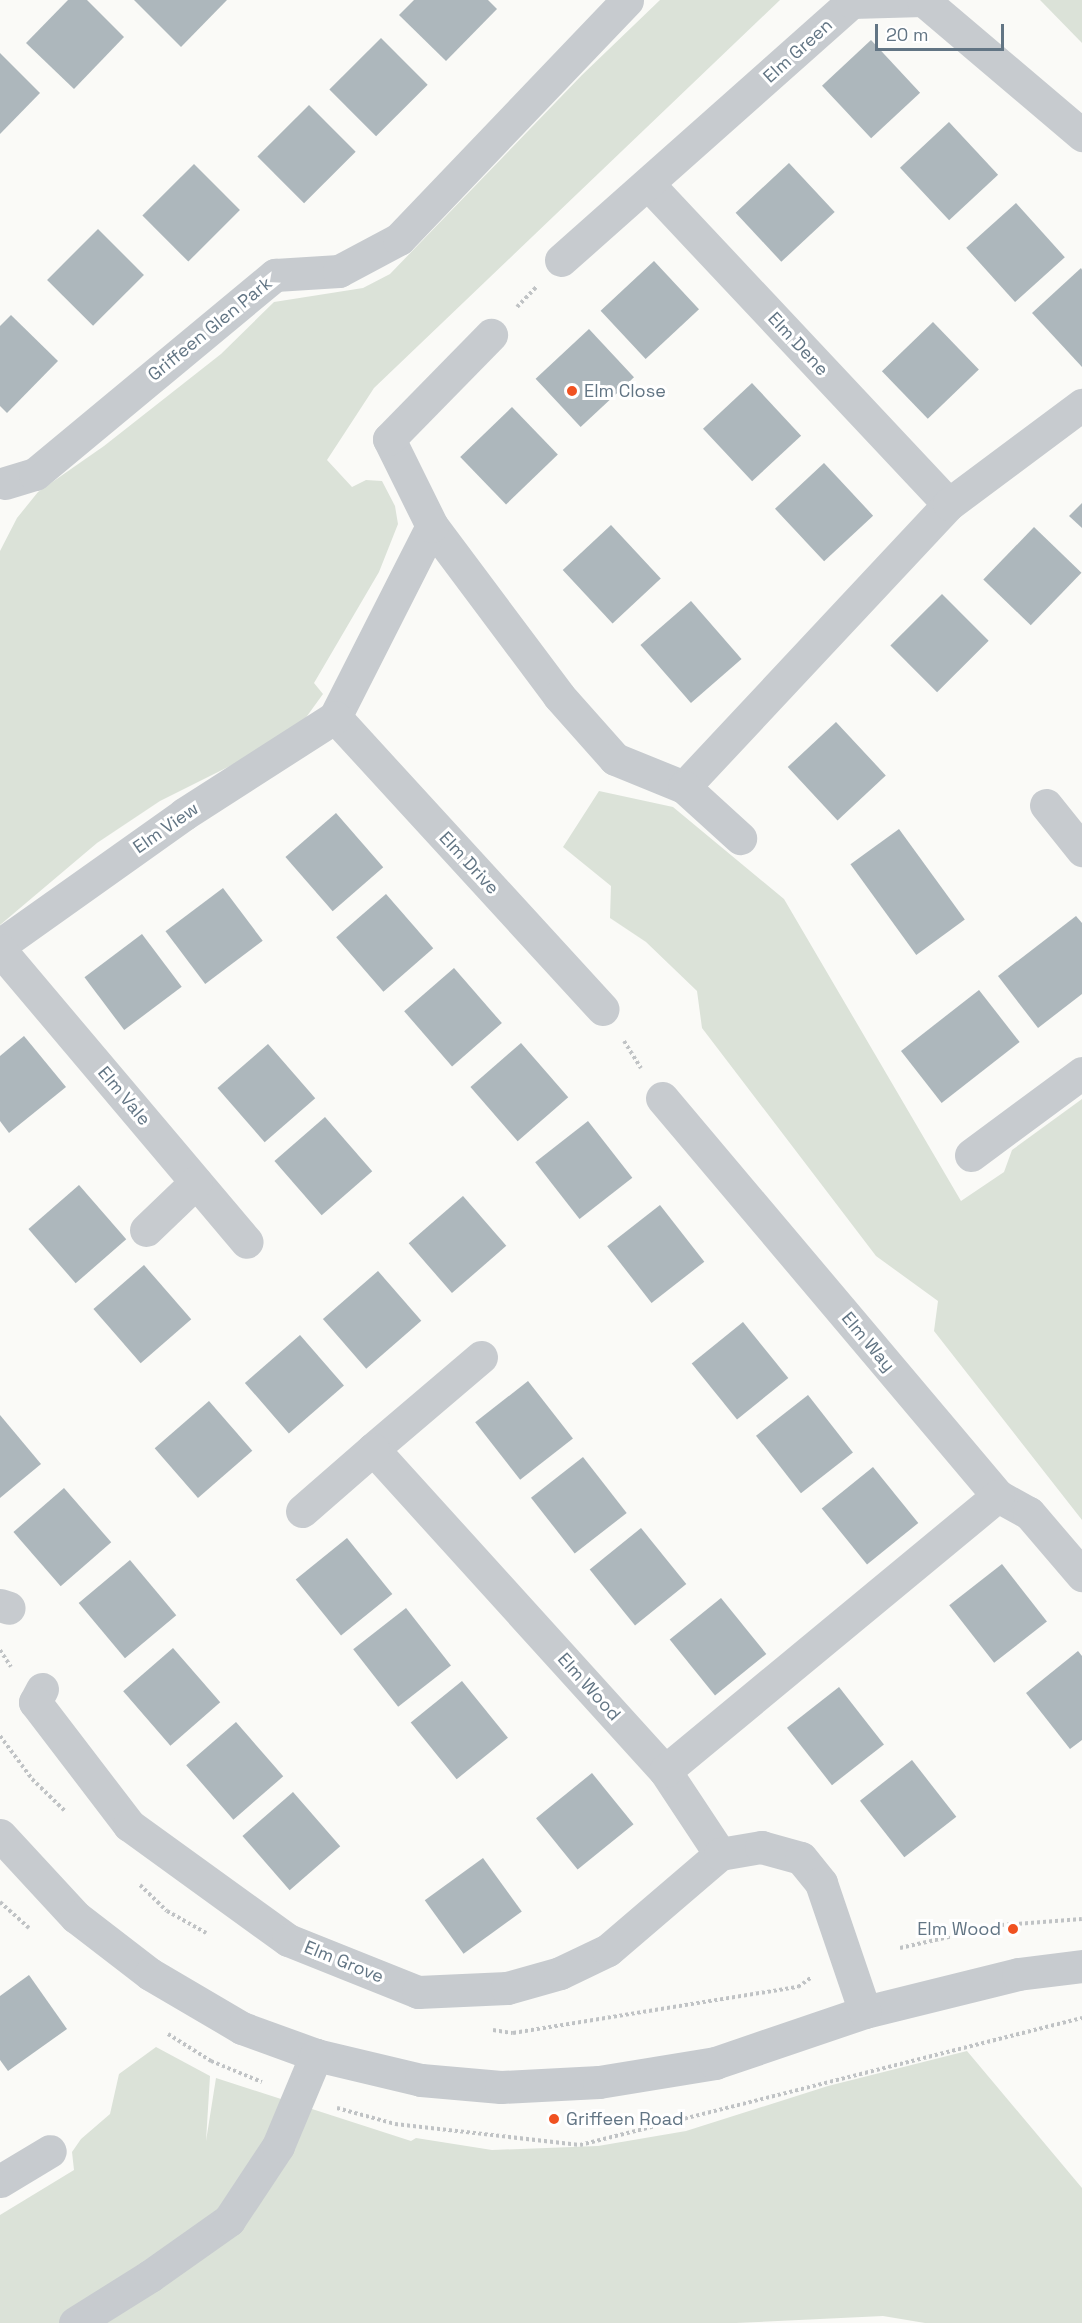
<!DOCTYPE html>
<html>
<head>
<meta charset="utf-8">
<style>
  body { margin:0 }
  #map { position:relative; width:1082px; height:2323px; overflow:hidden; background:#fafaf7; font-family:"Space Grotesk",sans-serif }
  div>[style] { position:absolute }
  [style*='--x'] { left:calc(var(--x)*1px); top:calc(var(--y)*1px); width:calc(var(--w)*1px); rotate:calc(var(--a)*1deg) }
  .green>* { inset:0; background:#dbe2d8 }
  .building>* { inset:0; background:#adb7bc; transform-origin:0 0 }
  .path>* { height:4px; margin-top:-2px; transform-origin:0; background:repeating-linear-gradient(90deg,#c0c3c5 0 3px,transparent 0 6px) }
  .minor>* { height:33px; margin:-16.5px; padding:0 16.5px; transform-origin:16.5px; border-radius:16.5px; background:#c7cbcf }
  .dots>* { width:16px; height:16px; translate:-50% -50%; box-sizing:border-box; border:3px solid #fff; border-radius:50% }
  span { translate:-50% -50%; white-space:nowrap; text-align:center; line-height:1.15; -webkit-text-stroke:6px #fff; paint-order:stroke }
  .street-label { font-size:18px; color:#627584 }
  .poi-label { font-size:18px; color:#627584 }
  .left { translate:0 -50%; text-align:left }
  .right { translate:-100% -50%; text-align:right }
  .scale { position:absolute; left:875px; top:24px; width:129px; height:27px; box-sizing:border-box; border:3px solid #627584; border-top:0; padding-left:8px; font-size:18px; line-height:21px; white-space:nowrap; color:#627584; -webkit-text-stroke:4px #fff; paint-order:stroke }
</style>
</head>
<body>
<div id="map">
  <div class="green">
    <div style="clip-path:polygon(660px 0,780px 0,374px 388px,327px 460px,352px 487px,366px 480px,382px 481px,395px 506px,398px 524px,379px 572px,314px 683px,323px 694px,302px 723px,266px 748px,160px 801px,97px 843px,0 925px,0 551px,17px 518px,38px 492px,104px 446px,221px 354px,274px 302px,363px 288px,390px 274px,582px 75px)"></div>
    <div style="clip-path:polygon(1040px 0,1082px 0,1082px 43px)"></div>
    <div style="clip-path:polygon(599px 791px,673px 807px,784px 899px,961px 1201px,1004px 1172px,1012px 1150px,1082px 1099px,1082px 1520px,934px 1331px,938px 1301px,876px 1256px,702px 1028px,697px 991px,646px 942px,610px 918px,611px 886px,563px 847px)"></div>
    <div style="clip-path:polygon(156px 2047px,210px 2076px,206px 2141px,216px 2078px,411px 2141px,416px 2138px,492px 2150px,598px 2146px,686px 2131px,828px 2086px,967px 2051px,1082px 2188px,1082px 2323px,925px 2323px,883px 2316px,736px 2323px,0 2323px,0 2215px,74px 2170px,72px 2152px,81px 2139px,110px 2114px,119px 2074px)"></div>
  </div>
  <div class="building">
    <div style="clip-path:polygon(68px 0,87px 0,124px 37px,74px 89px,26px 43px)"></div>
    <div style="clip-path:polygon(134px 0,227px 0,181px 47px)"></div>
    <div style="clip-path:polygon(414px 0,488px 0,497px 9px,446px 61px,399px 15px)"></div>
    <div style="left:381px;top:38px;width:66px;height:73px;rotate:45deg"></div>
    <div style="left:871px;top:40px;width:72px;height:67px;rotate:47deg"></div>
    <div style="clip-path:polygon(0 53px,40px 93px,0 134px)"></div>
    <div style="left:309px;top:105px;width:66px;height:73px;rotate:45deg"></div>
    <div style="left:949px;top:122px;width:72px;height:67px;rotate:47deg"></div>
    <div style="left:789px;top:163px;width:67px;height:73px;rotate:47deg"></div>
    <div style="left:194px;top:164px;width:65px;height:73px;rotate:45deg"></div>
    <div style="left:1016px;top:203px;width:73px;height:67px;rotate:48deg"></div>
    <div style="left:98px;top:229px;width:65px;height:72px;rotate:45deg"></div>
    <div style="left:654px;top:261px;width:66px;height:73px;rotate:47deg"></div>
    <div style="clip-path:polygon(1081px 268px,1082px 270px,1082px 367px,1032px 313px)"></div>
    <div style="clip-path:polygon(11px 315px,58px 361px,7px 413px,0 406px,0 326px)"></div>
    <div style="left:933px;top:322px;width:66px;height:71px;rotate:46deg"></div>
    <div style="left:589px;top:329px;width:66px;height:73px;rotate:47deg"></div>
    <div style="left:752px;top:383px;width:72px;height:67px;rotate:47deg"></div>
    <div style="left:512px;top:407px;width:66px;height:72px;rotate:46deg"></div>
    <div style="left:824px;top:463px;width:72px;height:67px;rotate:47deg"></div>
    <div style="clip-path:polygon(1082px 503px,1082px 528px,1069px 516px)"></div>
    <div style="left:611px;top:525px;width:73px;height:66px;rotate:47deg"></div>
    <div style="left:1034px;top:527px;width:66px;height:73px;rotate:44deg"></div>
    <div style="left:942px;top:594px;width:66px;height:73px;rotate:45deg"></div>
    <div style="left:691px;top:601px;width:77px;height:67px;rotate:49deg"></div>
    <div style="left:836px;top:722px;width:73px;height:66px;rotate:47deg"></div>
    <div style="left:336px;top:813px;width:72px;height:67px;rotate:49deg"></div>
    <div style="left:899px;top:829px;width:112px;height:60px;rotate:54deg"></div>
    <div style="left:223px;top:888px;width:66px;height:72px;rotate:53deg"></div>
    <div style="left:386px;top:894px;width:72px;height:66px;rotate:49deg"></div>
    <div style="clip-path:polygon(1076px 916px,1082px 923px,1082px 994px,1038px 1028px,998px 976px)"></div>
    <div style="left:142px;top:934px;width:66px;height:72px;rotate:53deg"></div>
    <div style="left:454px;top:968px;width:73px;height:66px;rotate:49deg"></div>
    <div style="left:979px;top:990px;width:66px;height:99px;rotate:52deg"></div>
    <div style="clip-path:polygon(24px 1036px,66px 1087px,9px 1133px,0 1121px,0 1056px)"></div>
    <div style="left:521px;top:1043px;width:72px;height:67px;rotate:49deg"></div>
    <div style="left:268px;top:1044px;width:72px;height:67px;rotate:49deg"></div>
    <div style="left:325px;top:1117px;width:72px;height:67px;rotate:49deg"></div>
    <div style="left:588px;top:1121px;width:72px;height:67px;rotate:52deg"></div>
    <div style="left:79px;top:1185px;width:72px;height:67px;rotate:49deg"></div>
    <div style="left:463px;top:1196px;width:66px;height:72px;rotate:49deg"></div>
    <div style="left:660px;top:1205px;width:72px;height:67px;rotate:52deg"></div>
    <div style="left:144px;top:1265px;width:72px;height:67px;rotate:49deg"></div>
    <div style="left:378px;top:1271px;width:66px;height:73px;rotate:49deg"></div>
    <div style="left:743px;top:1322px;width:72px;height:66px;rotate:51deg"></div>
    <div style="left:300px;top:1335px;width:67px;height:73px;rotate:49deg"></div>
    <div style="left:528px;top:1381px;width:73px;height:67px;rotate:52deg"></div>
    <div style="left:808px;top:1395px;width:73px;height:66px;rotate:52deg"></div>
    <div style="left:209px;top:1401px;width:66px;height:72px;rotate:49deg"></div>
    <div style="clip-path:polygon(0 1415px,41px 1464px,0 1498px)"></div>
    <div style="left:583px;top:1457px;width:71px;height:66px;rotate:52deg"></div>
    <div style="left:873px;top:1467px;width:72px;height:66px;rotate:51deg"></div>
    <div style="left:64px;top:1488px;width:72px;height:67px;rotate:49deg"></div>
    <div style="left:641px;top:1528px;width:72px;height:66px;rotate:51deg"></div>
    <div style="left:347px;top:1538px;width:72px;height:66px;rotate:51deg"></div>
    <div style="left:130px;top:1560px;width:72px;height:67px;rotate:50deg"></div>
    <div style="left:1002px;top:1564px;width:73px;height:67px;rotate:52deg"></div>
    <div style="left:721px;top:1598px;width:72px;height:66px;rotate:51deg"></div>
    <div style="left:406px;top:1608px;width:73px;height:67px;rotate:52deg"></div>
    <div style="left:173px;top:1648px;width:72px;height:66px;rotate:49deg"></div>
    <div style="clip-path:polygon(1078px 1651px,1082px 1656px,1082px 1740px,1070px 1749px,1026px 1693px)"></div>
    <div style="left:462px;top:1681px;width:73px;height:66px;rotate:51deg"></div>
    <div style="left:839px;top:1687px;width:73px;height:66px;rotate:52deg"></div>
    <div style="left:236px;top:1722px;width:72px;height:66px;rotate:49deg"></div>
    <div style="left:912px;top:1760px;width:72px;height:66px;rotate:52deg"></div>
    <div style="left:592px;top:1773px;width:66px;height:72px;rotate:51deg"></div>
    <div style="left:293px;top:1792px;width:72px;height:67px;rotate:49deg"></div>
    <div style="left:483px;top:1858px;width:66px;height:72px;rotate:54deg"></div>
    <div style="clip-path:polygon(29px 1975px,67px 2029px,8px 2071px,0 2060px,0 1996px)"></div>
  </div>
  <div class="path">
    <div style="--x:517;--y:307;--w:28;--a:-46"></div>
    <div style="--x:624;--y:1041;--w:32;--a:58"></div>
    <div style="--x:0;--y:1650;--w:20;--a:57"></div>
    <div style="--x:0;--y:1736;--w:54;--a:53.3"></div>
    <div style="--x:32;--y:1779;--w:47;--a:44.1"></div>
    <div style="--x:140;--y:1885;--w:37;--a:44"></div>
    <div style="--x:167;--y:1911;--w:45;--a:29.4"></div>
    <div style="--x:0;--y:1902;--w:39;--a:42"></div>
    <div style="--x:900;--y:1948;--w:104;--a:-12.8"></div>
    <div style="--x:1001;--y:1925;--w:81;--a:-4.2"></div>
    <div style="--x:493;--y:2030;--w:20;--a:9"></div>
    <div style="--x:513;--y:2033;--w:289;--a:-9.2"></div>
    <div style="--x:798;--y:1987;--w:17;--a:-36"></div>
    <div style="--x:168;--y:2034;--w:51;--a:32.1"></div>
    <div style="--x:211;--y:2061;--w:55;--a:22.4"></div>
    <div style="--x:337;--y:2108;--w:60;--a:15.4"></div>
    <div style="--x:395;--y:2124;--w:186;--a:6.5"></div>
    <div style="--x:580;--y:2145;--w:518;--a:-14.2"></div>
  </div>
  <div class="minor">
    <div style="--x:648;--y:184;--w:439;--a:46.8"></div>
    <div style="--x:561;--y:260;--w:389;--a:-41.6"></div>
    <div style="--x:852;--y:2;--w:71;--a:-1.6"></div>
    <div style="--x:923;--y:0;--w:209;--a:40.3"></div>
    <div style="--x:5;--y:483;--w:31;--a:-17"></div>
    <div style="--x:35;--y:474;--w:312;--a:-39.7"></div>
    <div style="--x:275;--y:275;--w:64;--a:-3.6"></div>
    <div style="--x:339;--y:271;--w:68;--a:-28.1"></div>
    <div style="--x:399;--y:239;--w:330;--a:-46.3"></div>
    <div style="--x:432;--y:526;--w:212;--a:53.2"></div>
    <div style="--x:559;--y:696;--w:84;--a:48.4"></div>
    <div style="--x:615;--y:759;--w:74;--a:22.1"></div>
    <div style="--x:684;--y:787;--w:388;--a:-46.9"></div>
    <div style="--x:949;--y:504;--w:166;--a:-36.7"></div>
    <div style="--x:335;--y:717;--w:214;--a:-63.1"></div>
    <div style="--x:432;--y:526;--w:97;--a:-116.3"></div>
    <div style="--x:389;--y:439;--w:146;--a:-45.6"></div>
    <div style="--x:335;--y:717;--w:396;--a:47.5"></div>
    <div style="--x:684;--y:787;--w:76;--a:42.3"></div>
    <div style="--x:1046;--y:805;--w:58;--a:51.3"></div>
    <div style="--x:0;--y:945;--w:226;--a:-35.4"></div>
    <div style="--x:184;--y:814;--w:179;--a:-32.7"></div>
    <div style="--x:0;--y:950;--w:382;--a:49.8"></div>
    <div style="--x:662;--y:1098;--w:521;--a:49.83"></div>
    <div style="--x:998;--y:1496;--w:35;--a:29"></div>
    <div style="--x:1029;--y:1513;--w:82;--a:49.5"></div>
    <div style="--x:971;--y:1155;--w:138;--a:-36.5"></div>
    <div style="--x:146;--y:1230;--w:69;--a:-43.8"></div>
    <div style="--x:481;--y:1357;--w:142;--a:139.6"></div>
    <div style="--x:373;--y:1449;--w:435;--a:47.8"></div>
    <div style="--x:665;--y:1771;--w:100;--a:56.5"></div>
    <div style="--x:302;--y:1511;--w:94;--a:-41.1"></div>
    <div style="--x:0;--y:1605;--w:9;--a:18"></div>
    <div style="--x:42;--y:1689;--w:15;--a:118"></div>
    <div style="--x:35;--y:1702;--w:155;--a:52.6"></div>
    <div style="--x:129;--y:1825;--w:196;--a:35.9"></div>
    <div style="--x:288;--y:1940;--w:140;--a:21.8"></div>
    <div style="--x:418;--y:1992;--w:89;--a:-2.6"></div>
    <div style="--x:507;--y:1988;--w:55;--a:-15.8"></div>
    <div style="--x:560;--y:1973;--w:53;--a:-25.6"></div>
    <div style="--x:608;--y:1950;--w:148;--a:-40.6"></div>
    <div style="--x:665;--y:1771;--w:432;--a:-39.6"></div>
    <div style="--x:0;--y:1835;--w:112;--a:47.2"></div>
    <div style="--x:76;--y:1917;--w:93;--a:37.6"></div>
    <div style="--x:150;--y:1974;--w:107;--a:30.4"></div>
    <div style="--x:242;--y:2028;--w:79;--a:20"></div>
    <div style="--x:316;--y:2055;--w:108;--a:13.4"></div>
    <div style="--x:421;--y:2080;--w:80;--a:5"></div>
    <div style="--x:501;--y:2087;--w:98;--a:-2.9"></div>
    <div style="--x:599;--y:2082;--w:118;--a:-9.3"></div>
    <div style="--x:715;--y:2063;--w:158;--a:-18.8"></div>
    <div style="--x:865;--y:2012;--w:158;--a:-13.9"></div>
    <div style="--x:1018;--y:1974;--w:64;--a:-7.1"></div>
    <div style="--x:720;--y:1854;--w:42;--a:-9.7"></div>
    <div style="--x:761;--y:1847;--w:41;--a:15.4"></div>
    <div style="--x:801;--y:1858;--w:32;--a:51"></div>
    <div style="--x:821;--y:1883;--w:136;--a:71.2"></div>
    <div style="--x:0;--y:2181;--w:58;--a:-31"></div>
    <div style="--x:75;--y:2323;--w:89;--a:-32.1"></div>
    <div style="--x:150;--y:2276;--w:97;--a:-35.3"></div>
    <div style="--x:229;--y:2220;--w:89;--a:-56.5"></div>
    <div style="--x:278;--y:2146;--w:99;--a:-67.3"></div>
  </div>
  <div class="dots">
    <div style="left:572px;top:391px;background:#f05221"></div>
    <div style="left:1013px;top:1929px;background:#f05221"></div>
    <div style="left:554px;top:2119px;background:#f05221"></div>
  </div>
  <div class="street-label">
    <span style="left:798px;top:51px;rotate:-42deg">Elm Green</span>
    <span style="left:210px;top:329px;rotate:-39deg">Griffeen Glen Park</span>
    <span style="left:798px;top:344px;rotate:47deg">Elm Dene</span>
    <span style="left:166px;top:828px;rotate:-35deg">Elm View</span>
    <span style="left:469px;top:863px;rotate:47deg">Elm Drive</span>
    <span style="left:124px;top:1096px;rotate:50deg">Elm Vale</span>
    <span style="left:868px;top:1342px;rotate:50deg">Elm Way</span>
    <span style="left:589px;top:1687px;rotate:48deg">Elm Wood</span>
    <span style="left:344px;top:1962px;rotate:22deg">Elm Grove</span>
  </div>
  <div class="poi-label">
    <span class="left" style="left:584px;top:391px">Elm Close</span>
    <span class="right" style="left:1001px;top:1929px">Elm Wood</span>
    <span class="left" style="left:566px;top:2119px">Griffeen Road</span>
  </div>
  <div class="scale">20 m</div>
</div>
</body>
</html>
